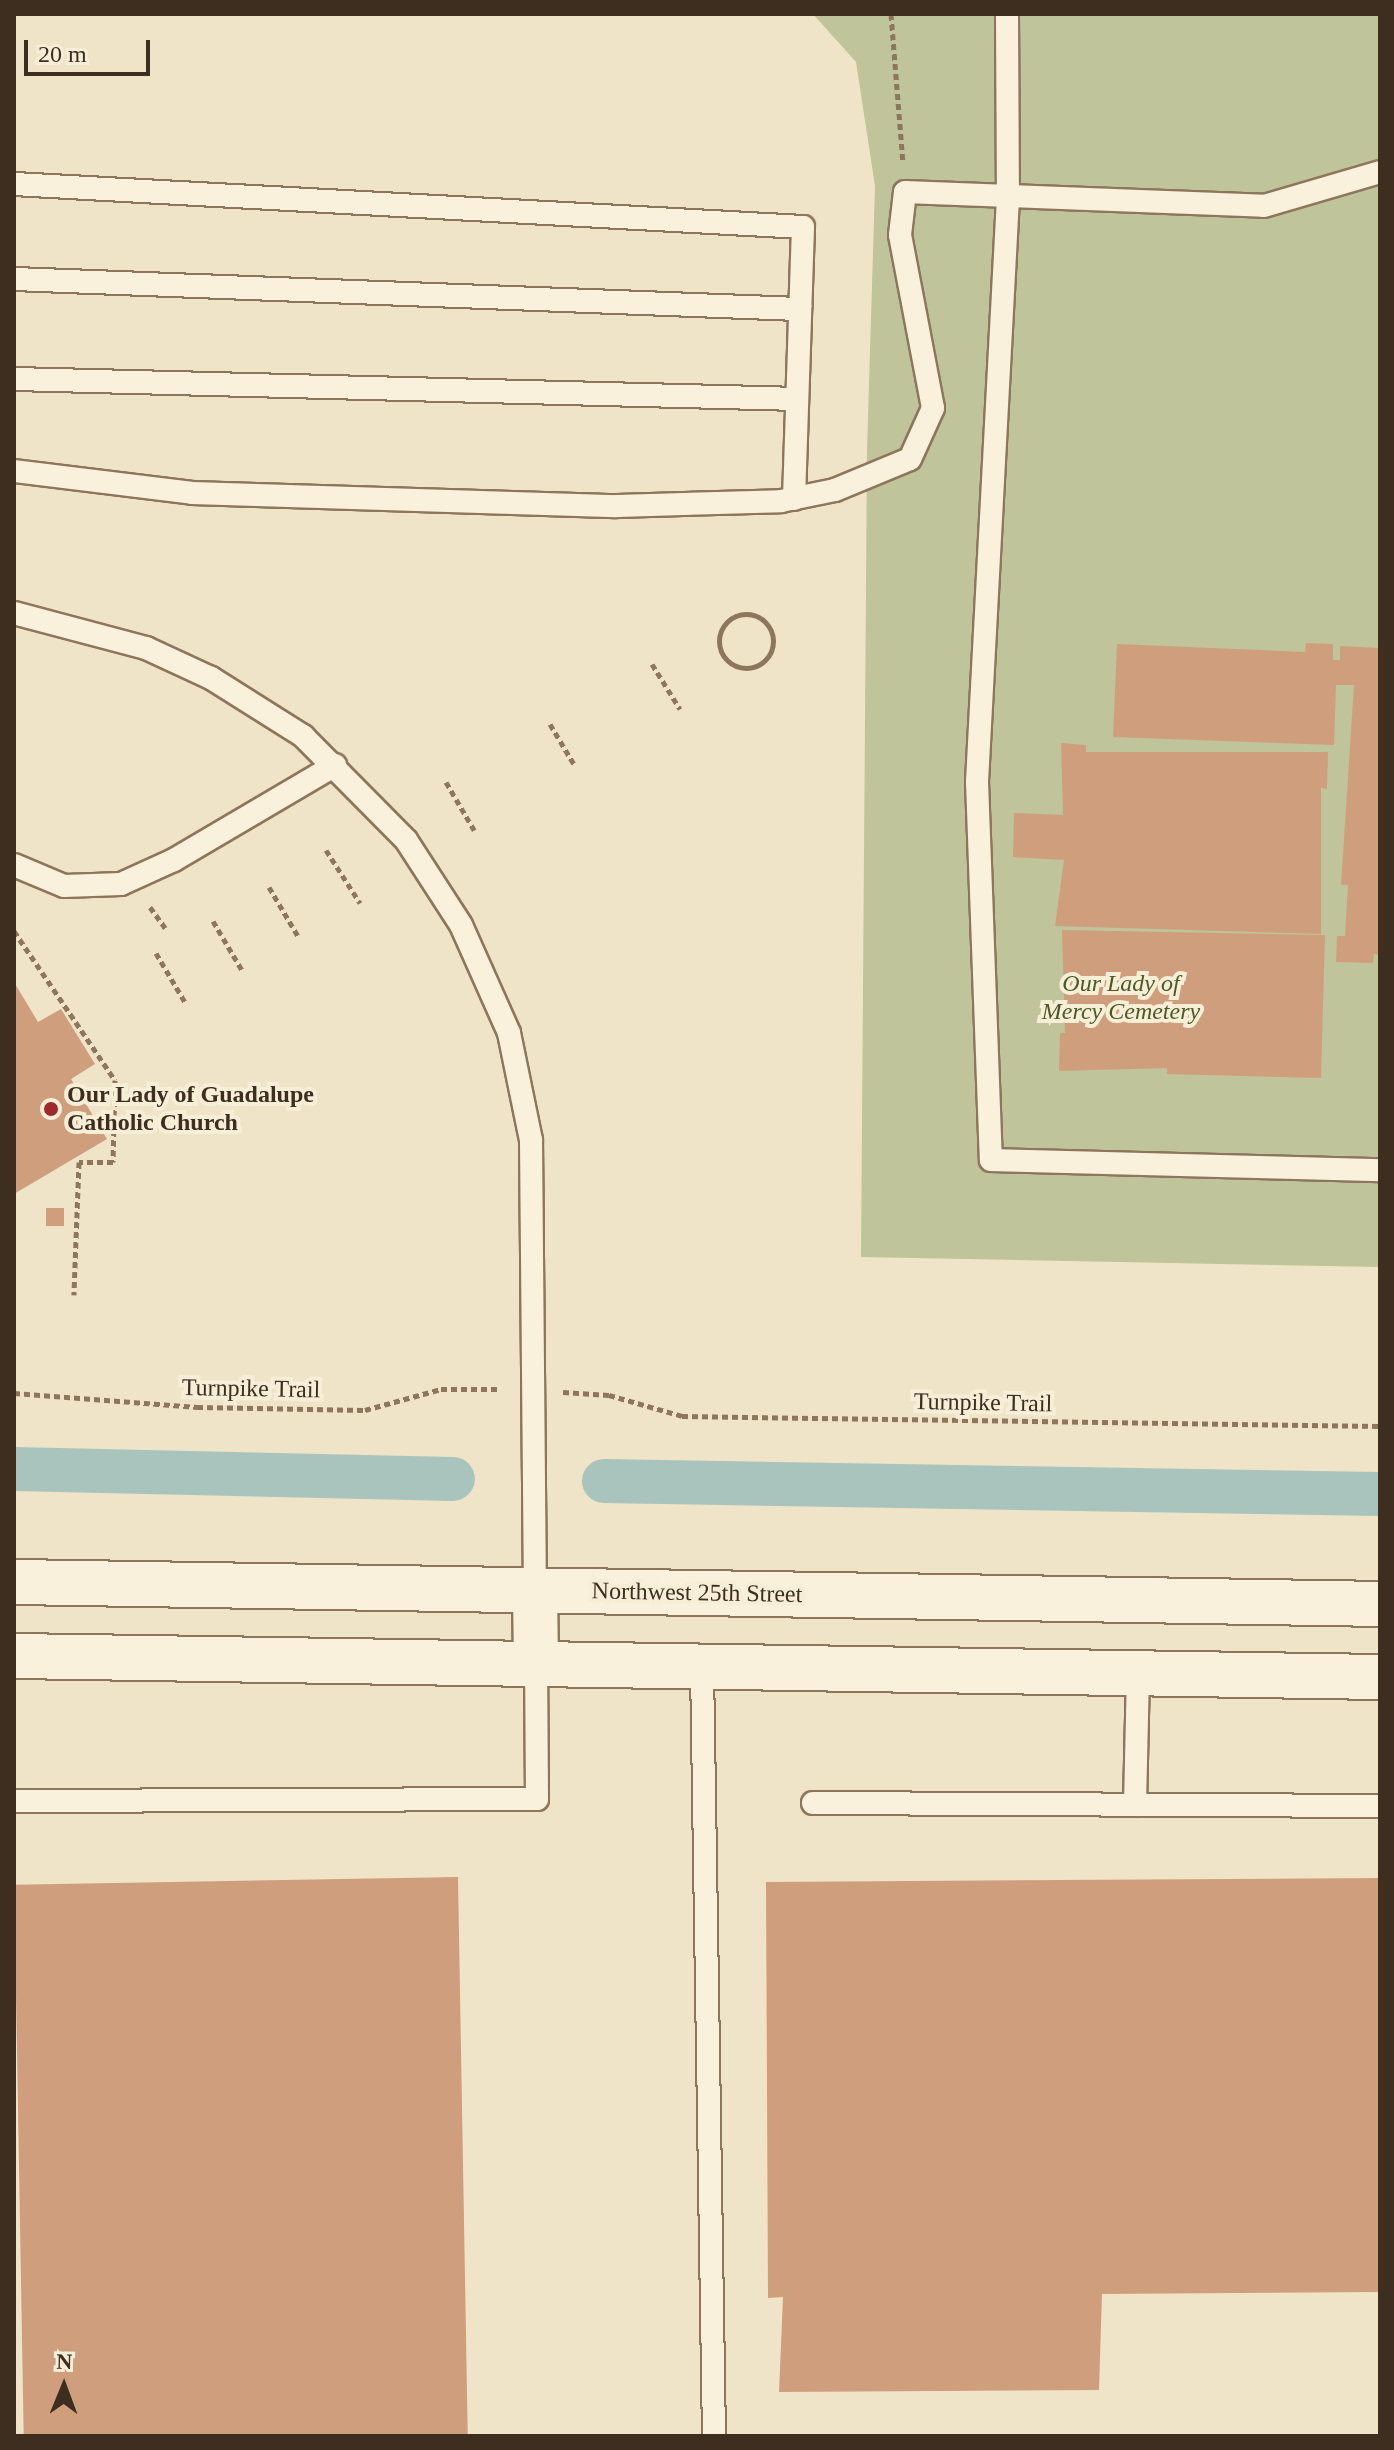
<!DOCTYPE html>
<html>
<head>
<meta charset="utf-8">
<style>
  body { margin:0 }
  #map { position:relative; width:1394px; height:2450px; overflow:hidden; background:#f0e4c8; font-family:Georgia,serif }
  div>[style] { position:absolute }
  [style*='--x'] { left:calc(var(--x)*1px); top:calc(var(--y)*1px); width:calc(var(--w)*1px); rotate:calc(var(--a)*1deg) }
  .cemetery>* { inset:0; background:#bfc49a }
  .canal>* { height:44px; margin:-22px; padding:0 22px; transform-origin:22px; border-radius:22px; background:#a9c4bc }
  .building>* { inset:0; background:#cf9f7d; transform-origin:0 0 }
  .path>* { height:5px; margin-top:-2.5px; transform-origin:0; background:repeating-linear-gradient(90deg,#8d765c 0 6px,transparent 0 10px) }
  .path>.ring { margin:-2.5px; padding:0; box-sizing:content-box; background:none; border:5px solid #8d765c; border-radius:50% }
  .roads { filter:drop-shadow(2px 0 #8d765c) drop-shadow(-2px 0 #8d765c) drop-shadow(0 2px #8d765c) drop-shadow(0 -2px #8d765c) }
  .service>* { height:22px; margin:-11px; padding:0 11px; transform-origin:11px; border-radius:11px; background:#faf1dc }
  .secondary>* { height:44px; margin:-22px; padding:0 22px; transform-origin:22px; border-radius:22px; background:#faf1dc }
  .dots>* { width:22px; height:22px; translate:-50% -50%; box-sizing:border-box; border:4px solid #f7eed8; border-radius:50% }
  span { translate:-50% -50%; white-space:nowrap; text-align:center; line-height:1.15; -webkit-text-stroke:8px #f7eed8; paint-order:stroke }
  .park-label { font-size:24px; color:#4d5a26; font-style:italic }
  .poi-label { font-size:24px; color:#3d2e20; font-weight:700 }
  .left { translate:0 -50%; text-align:left }
  .street-label { font-size:24px; color:#3d2e20 }
  .frame { position:absolute; inset:0; border:16px solid #3d2e20; pointer-events:none }
  .north { position:absolute; left:24px; top:2346px; width:80px; height:80px; -webkit-text-stroke:6px #f7eed8; paint-order:stroke; rotate:1deg; font-size:22px; font-weight:700; line-height:32px; text-align:center; color:#3d2e20 }
  .north::after { content:''; display:block; margin:auto; width:28px; height:36px; background:#3d2e20; clip-path:polygon(50% 0,100% 100%,50% 72%,0 100%) }
  .scale { position:absolute; left:24px; top:40px; width:126px; height:36px; box-sizing:border-box; border:4px solid #3d2e20; border-top:0; padding-left:10px; font-size:24px; line-height:28px; white-space:nowrap; color:#3d2e20; -webkit-text-stroke:6px #f7eed8; paint-order:stroke }
</style>
</head>
<body>
<div id="map">
  <div class="cemetery">
    <div style="clip-path:polygon(813px 14px,1380px 14px,1380px 1267px,861px 1257px,867px 450px,875px 186px,856px 62px)"></div>
  </div>
  <div class="canal">
    <div style="--x:14;--y:1469;--w:439;--a:1.3"></div>
    <div style="--x:604;--y:1481;--w:776;--a:0.96"></div>
  </div>
  <div class="building">
    <div style="clip-path:polygon(1306px 643px,1333px 644px,1333px 660px,1340px 660px,1340px 646px,1380px 648px,1380px 955px,1374px 954px,1373px 963px,1336px 962px,1337px 936px,1345px 936px,1348px 885px,1341px 885px,1354px 685px,1336px 685px,1334px 745px,1113px 737px,1117px 644px,1305px 652px)"></div>
    <div style="clip-path:polygon(1061px 743px,1086px 745px,1086px 752px,1328px 752px,1327px 789px,1321px 788px,1321px 934px,1055px 926px,1064px 860px,1013px 857px,1014px 813px,1063px 815px)"></div>
    <div style="clip-path:polygon(1062px 930px,1325px 935px,1321px 1078px,1167px 1074px,1167px 1068px,1059px 1071px,1060px 1033px,1065px 1033px)"></div>
    <div style="clip-path:polygon(14px 982px,38px 1022px,61px 1009px,95px 1064px,71px 1079px,107px 1139px,14px 1194px)"></div>
    <div style="left:46px;top:1208px;width:18px;height:18px"></div>
    <div style="left:458px;top:1877px;width:559px;height:444px;rotate:89deg"></div>
    <div style="clip-path:polygon(1380px 1878px,1380px 2292px,1102px 2294px,1099px 2390px,779px 2392px,783px 2297px,768px 2298px,766px 1882px)"></div>
  </div>
  <div class="path">
    <div style="--x:891;--y:14;--w:149;--a:85.4"></div>
    <div class="ring" style="left:719px;top:614px;width:49px;height:49px"></div>
    <div style="--x:652;--y:664;--w:53;--a:58.1"></div>
    <div style="--x:550;--y:724;--w:49;--a:59.2"></div>
    <div style="--x:446;--y:782;--w:56;--a:59.7"></div>
    <div style="--x:326;--y:850;--w:63;--a:57.3"></div>
    <div style="--x:269;--y:887;--w:59;--a:59.5"></div>
    <div style="--x:150;--y:907;--w:26;--a:54"></div>
    <div style="--x:213;--y:921;--w:59;--a:59.5"></div>
    <div style="--x:14;--y:931;--w:180;--a:55.9"></div>
    <div style="--x:115;--y:1080;--w:82;--a:91.4"></div>
    <div style="--x:113;--y:1162;--w:34;--a:180"></div>
    <div style="--x:79;--y:1162;--w:133;--a:92.2"></div>
    <div style="--x:156;--y:953;--w:59;--a:59.5"></div>
    <div style="--x:563;--y:1392;--w:46;--a:3.7"></div>
    <div style="--x:609;--y:1395;--w:76;--a:16"></div>
    <div style="--x:682;--y:1416;--w:698;--a:0.82"></div>
    <div style="--x:14;--y:1393;--w:184;--a:4.4"></div>
    <div style="--x:197;--y:1407;--w:168;--a:1"></div>
    <div style="--x:365;--y:1410;--w:79;--a:-15.4"></div>
    <div style="--x:441;--y:1389;--w:60;--a:0"></div>
  </div>
  <div class="roads">
    <div class="service">
      <div style="--x:1007;--y:14;--w:184;--a:89.7"></div>
      <div style="--x:1008;--y:198;--w:585;--a:93.04"></div>
      <div style="--x:977;--y:782;--w:378;--a:87.9"></div>
      <div style="--x:991;--y:1160;--w:389;--a:1.5"></div>
      <div style="--x:14;--y:184;--w:790;--a:3.12"></div>
      <div style="--x:803;--y:227;--w:272;--a:91.9"></div>
      <div style="--x:14;--y:279;--w:787;--a:2.19"></div>
      <div style="--x:14;--y:379;--w:783;--a:1.46"></div>
      <div style="--x:14;--y:471;--w:179;--a:7"></div>
      <div style="--x:192;--y:493;--w:425;--a:1.8"></div>
      <div style="--x:617;--y:506;--w:164;--a:-1.7"></div>
      <div style="--x:781;--y:501;--w:55;--a:-11.5"></div>
      <div style="--x:835;--y:490;--w:81;--a:-22.5"></div>
      <div style="--x:910;--y:459;--w:56;--a:-65.7"></div>
      <div style="--x:933;--y:408;--w:176;--a:-100.8"></div>
      <div style="--x:900;--y:235;--w:43;--a:-83.4"></div>
      <div style="--x:905;--y:192;--w:359;--a:2.2"></div>
      <div style="--x:1264;--y:206;--w:121;--a:-16.3"></div>
      <div style="--x:14;--y:613;--w:137;--a:14.9"></div>
      <div style="--x:146;--y:648;--w:72;--a:24.8"></div>
      <div style="--x:211;--y:678;--w:109;--a:32.2"></div>
      <div style="--x:303;--y:736;--w:146;--a:45.3"></div>
      <div style="--x:406;--y:840;--w:101;--a:57.1"></div>
      <div style="--x:461;--y:925;--w:118;--a:66"></div>
      <div style="--x:509;--y:1033;--w:109;--a:78.4"></div>
      <div style="--x:531;--y:1140;--w:451;--a:89.5"></div>
      <div style="--x:14;--y:865;--w:54;--a:22.8"></div>
      <div style="--x:64;--y:886;--w:57;--a:-2"></div>
      <div style="--x:121;--y:884;--w:58;--a:-24.4"></div>
      <div style="--x:174;--y:860;--w:187;--a:-30.5"></div>
      <div style="--x:702;--y:1666;--w:770;--a:89.11"></div>
      <div style="--x:14;--y:1801;--w:523;--a:-0.22"></div>
      <div style="--x:537;--y:1799;--w:135;--a:-90.4"></div>
      <div style="--x:813;--y:1803;--w:567;--a:0.3"></div>
      <div style="--x:1135;--y:1805;--w:132;--a:-88.7"></div>
    </div>
    <div class="secondary">
      <div style="--x:14;--y:1582;--w:1366;--a:0.92"></div>
      <div style="--x:535;--y:1591;--w:73;--a:89.2"></div>
      <div style="--x:14;--y:1656;--w:1366;--a:0.88"></div>
    </div>
  </div>
  <div class="dots">
    <div style="left:51px;top:1109px;background:#9e2a2b"></div>
  </div>
  <div class="park-label">
    <span style="left:1121px;top:998px">Our Lady of<br>Mercy Cemetery</span>
  </div>
  <div class="poi-label">
    <span class="left" style="left:67px;top:1109px">Our Lady of Guadalupe<br>Catholic Church</span>
  </div>
  <div class="street-label">
    <span style="left:251px;top:1389px;rotate:1deg">Turnpike Trail</span>
    <span style="left:983px;top:1403px;rotate:1deg">Turnpike Trail</span>
    <span style="left:697px;top:1593px;rotate:1deg">Northwest 25th Street</span>
  </div>
  <div class="frame"></div>
  <div class="north">N</div>
  <div class="scale">20 m</div>
</div>
</body>
</html>
